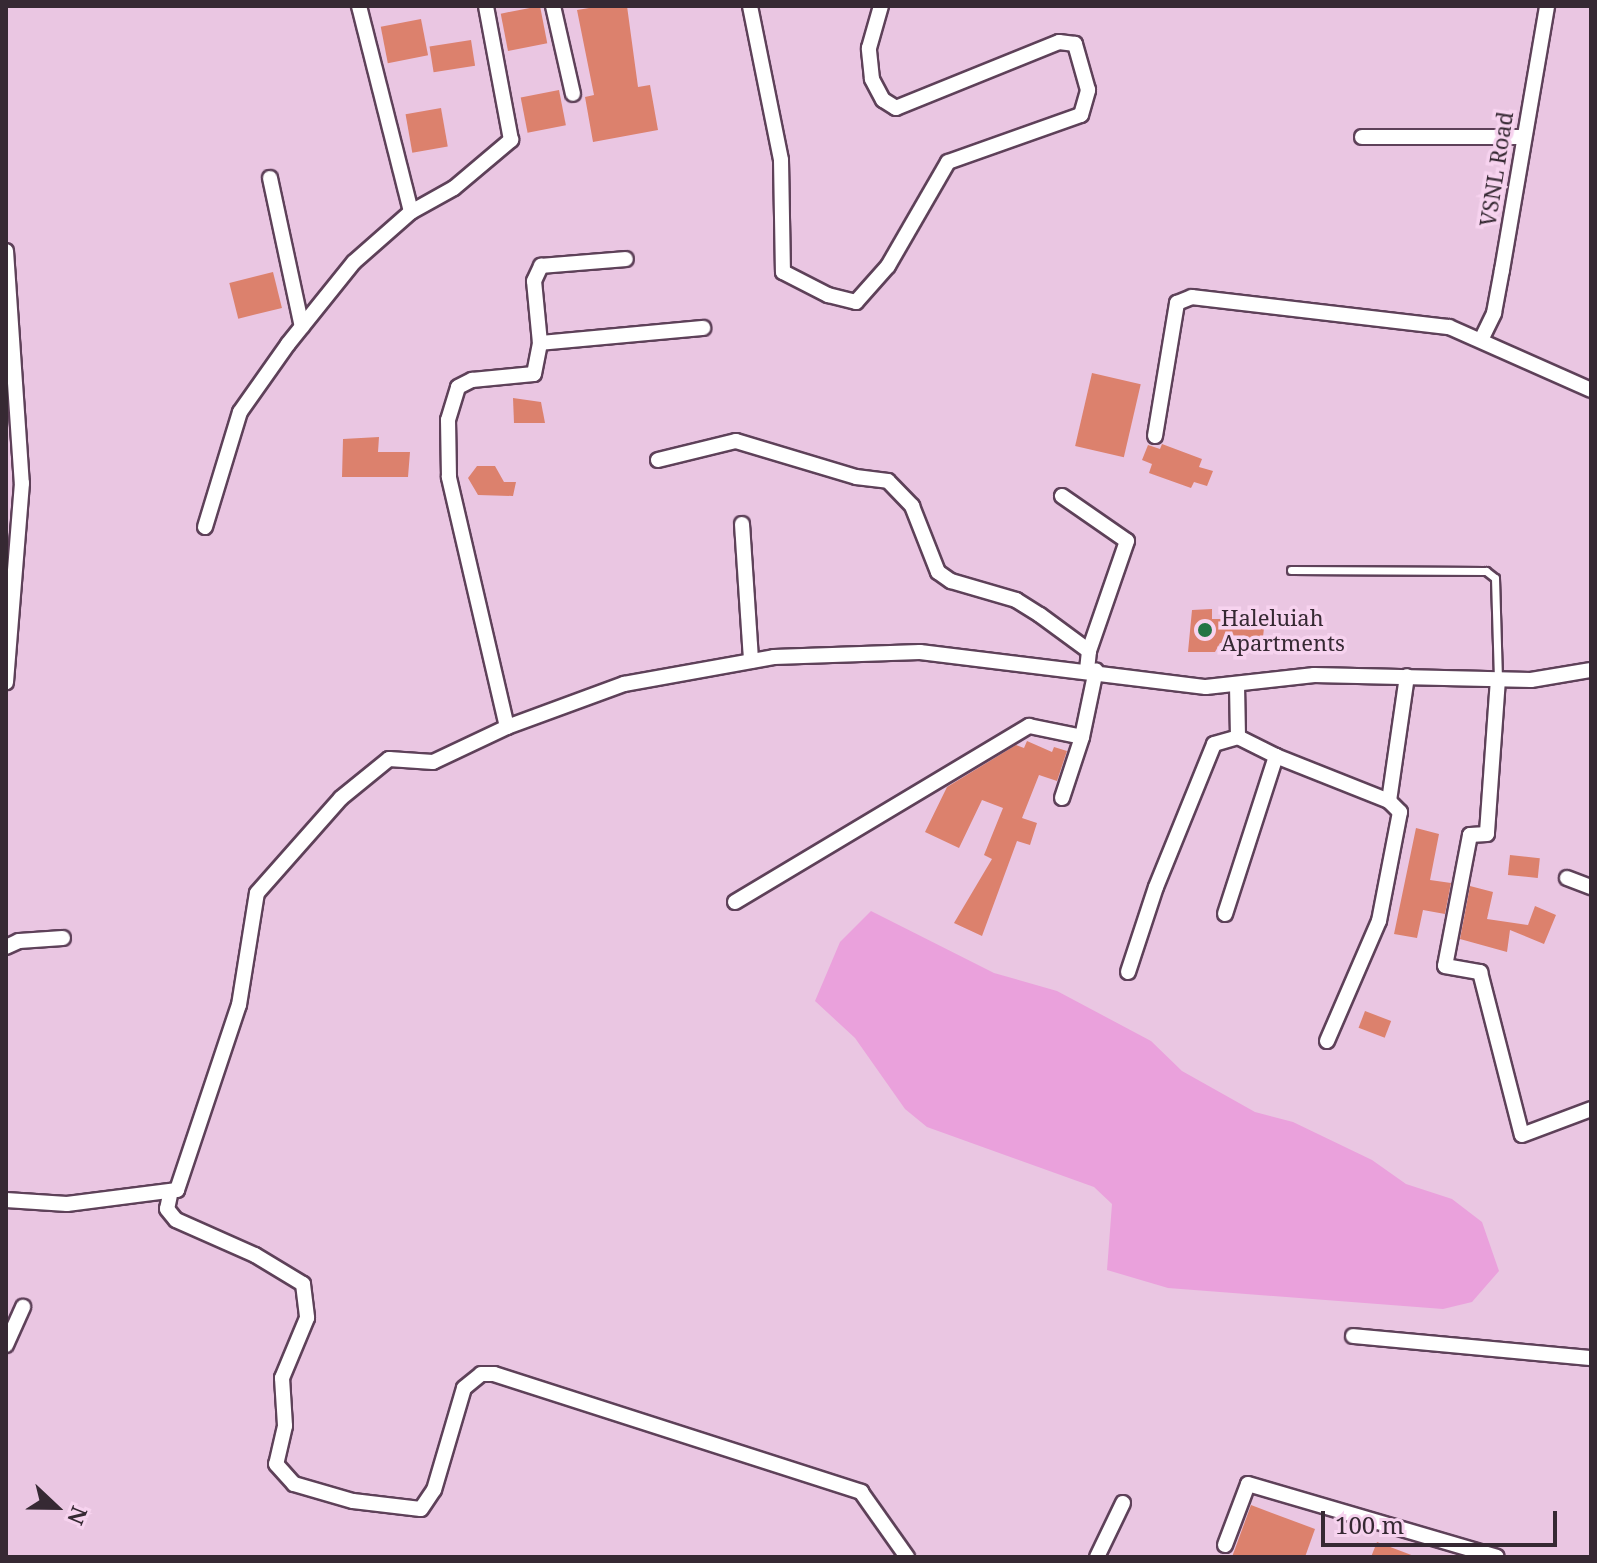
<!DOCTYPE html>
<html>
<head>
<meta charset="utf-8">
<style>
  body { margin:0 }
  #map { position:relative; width:1597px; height:1563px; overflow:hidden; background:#eac6e2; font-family:"Noto Serif",serif }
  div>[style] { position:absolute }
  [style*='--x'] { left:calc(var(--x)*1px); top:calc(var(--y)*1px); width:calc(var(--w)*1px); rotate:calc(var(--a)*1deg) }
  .green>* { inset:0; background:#eaa1dc }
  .building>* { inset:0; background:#dc816d; transform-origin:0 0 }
  .roads { filter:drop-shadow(2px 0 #5e4159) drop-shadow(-2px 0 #5e4159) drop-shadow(0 2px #5e4159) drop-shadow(0 -2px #5e4159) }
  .lane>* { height:7px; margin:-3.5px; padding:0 3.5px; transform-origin:3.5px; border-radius:3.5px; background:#fff }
  .street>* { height:14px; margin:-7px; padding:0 7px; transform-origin:7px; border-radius:7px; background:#fff }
  .dots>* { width:22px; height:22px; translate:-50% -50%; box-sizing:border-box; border:4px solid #f7d3ef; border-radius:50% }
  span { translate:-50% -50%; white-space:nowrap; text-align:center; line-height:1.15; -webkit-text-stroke:7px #f7d3ef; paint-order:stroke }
  .street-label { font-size:22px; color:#362933 }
  .poi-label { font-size:22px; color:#362933 }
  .left { translate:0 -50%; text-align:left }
  .frame { position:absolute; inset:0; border:8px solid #362933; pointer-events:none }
  .north { position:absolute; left:16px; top:1467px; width:80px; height:80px; -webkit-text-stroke:6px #f7d3ef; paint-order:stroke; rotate:112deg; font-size:22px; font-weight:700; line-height:32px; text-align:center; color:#362933 }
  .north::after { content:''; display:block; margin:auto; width:28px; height:36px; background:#362933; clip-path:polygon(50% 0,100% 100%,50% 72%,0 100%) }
  .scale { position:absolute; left:1321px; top:1511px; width:236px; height:36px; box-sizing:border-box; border:4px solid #362933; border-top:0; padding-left:10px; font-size:24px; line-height:28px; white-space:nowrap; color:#362933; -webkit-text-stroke:6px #f7d3ef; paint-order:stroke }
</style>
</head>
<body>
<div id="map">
  <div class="green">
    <div style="clip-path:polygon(871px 911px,994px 973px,1057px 991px,1151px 1041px,1182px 1071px,1255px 1112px,1293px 1122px,1372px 1160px,1406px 1184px,1452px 1199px,1482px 1222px,1499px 1271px,1472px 1302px,1443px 1309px,1168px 1288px,1107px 1270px,1112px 1204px,1094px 1187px,927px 1127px,905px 1109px,855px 1038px,815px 1001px,840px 942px)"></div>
  </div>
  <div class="building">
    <div style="left:540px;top:6px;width:38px;height:40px;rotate:79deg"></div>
    <div style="clip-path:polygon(601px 6px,627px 6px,638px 87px,650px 85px,658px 130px,593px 142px,585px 97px,594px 95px,577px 10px)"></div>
    <div style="left:421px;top:19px;width:37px;height:41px;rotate:79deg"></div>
    <div style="left:471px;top:40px;width:26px;height:42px;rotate:81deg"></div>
    <div style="left:559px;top:90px;width:36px;height:39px;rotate:79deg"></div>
    <div style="left:441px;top:108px;width:39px;height:36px;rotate:80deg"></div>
    <div style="left:273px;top:272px;width:37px;height:45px;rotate:76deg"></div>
    <div style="left:1092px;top:373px;width:50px;height:75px;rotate:13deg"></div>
    <div style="clip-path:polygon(513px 398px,541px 402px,545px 423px,514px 423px)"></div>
    <div style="clip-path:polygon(379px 437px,378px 452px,410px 452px,408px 477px,342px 477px,343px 439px)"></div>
    <div style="clip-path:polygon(1162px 444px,1202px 459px,1199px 467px,1213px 471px,1207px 486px,1194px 482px,1191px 488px,1149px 473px,1152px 464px,1142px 460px,1148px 445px,1160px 449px)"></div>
    <div style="clip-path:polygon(477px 466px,495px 466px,504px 482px,516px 482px,513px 496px,478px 495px,468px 478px)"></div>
    <div style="clip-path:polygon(1212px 609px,1212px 619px,1265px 619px,1262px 646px,1220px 643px,1215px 652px,1188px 652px,1192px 610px)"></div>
    <div style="clip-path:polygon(1027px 741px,1052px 752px,1054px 747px,1067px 751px,1057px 781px,1039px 775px,1022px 818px,1037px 823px,1030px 845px,1017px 841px,982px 936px,954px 923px,992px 859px,984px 855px,1003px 808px,982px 800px,959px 848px,925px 832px,947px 787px,1016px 745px,1024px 748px)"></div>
    <div style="clip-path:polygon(1416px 828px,1439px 834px,1430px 880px,1451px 883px,1445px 914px,1423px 910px,1417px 938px,1394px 934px)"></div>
    <div style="left:1510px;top:855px;width:30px;height:20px;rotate:6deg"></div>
    <div style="clip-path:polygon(1470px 886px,1493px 892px,1487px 919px,1528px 925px,1535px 906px,1556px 915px,1544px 944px,1510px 930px,1507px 952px,1460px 939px)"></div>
    <div style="left:1365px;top:1011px;width:28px;height:18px;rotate:21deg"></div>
    <div style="clip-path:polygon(1251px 1505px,1315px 1529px,1305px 1557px,1232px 1557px)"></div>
    <div style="clip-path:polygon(1377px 1542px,1414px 1556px,1414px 1557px,1371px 1557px)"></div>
  </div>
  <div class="roads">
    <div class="lane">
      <div style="--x:1291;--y:570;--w:195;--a:0.3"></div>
      <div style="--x:1486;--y:571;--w:11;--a:38"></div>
      <div style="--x:1495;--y:578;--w:101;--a:88.3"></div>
    </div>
    <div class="street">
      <div style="--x:359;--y:6;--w:212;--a:75.8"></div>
      <div style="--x:553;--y:6;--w:90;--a:77.2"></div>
      <div style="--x:750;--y:6;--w:157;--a:78.6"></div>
      <div style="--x:781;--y:160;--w:112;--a:89"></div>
      <div style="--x:783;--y:272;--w:51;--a:27.1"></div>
      <div style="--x:828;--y:295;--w:29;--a:14"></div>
      <div style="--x:856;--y:302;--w:48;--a:-48.4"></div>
      <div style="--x:888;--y:266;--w:120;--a:-60"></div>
      <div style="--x:948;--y:162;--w:141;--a:-19.5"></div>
      <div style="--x:1081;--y:115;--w:26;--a:-74"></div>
      <div style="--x:1088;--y:90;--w:48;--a:-105.8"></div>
      <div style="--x:1075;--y:44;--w:16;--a:-173"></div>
      <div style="--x:1059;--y:42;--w:176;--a:158"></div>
      <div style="--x:896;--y:108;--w:15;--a:-148"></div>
      <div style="--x:883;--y:100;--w:24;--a:-118"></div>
      <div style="--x:872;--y:79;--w:31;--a:-96"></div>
      <div style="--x:869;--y:48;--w:44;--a:-74.1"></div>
      <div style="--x:1362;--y:137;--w:162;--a:0"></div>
      <div style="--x:270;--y:178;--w:152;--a:77.9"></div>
      <div style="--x:6;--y:251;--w:233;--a:86.1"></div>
      <div style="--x:22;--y:483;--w:200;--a:94.6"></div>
      <div style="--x:1482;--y:338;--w:28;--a:-64"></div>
      <div style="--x:1494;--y:313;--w:44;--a:-79.5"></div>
      <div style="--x:1502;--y:270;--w:268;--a:-80.3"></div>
      <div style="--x:540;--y:343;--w:164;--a:-5.3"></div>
      <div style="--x:1155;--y:436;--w:135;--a:-80.6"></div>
      <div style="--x:1177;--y:303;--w:16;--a:-22"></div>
      <div style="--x:1192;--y:297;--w:259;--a:6.7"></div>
      <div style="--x:1449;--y:327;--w:155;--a:23.9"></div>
      <div style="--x:658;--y:460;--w:80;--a:-13.7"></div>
      <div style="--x:736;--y:441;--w:125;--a:16.7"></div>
      <div style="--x:856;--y:477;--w:32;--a:7"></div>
      <div style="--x:888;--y:481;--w:35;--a:46"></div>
      <div style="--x:912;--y:506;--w:71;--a:68.5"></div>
      <div style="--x:938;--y:572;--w:16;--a:35"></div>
      <div style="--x:951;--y:581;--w:68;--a:16.3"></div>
      <div style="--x:1016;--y:600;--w:28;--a:32"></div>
      <div style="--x:1040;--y:615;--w:61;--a:36.3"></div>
      <div style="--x:1089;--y:651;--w:20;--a:96"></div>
      <div style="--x:1062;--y:496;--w:79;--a:34.7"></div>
      <div style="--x:1127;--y:541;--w:116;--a:109.1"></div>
      <div style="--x:742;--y:524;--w:137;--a:86.2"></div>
      <div style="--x:205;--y:527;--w:120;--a:-73.1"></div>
      <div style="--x:240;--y:412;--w:83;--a:-54.8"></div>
      <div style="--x:288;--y:344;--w:105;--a:-51.2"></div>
      <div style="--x:354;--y:262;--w:76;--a:-41.3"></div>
      <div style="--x:411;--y:212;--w:49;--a:-29.2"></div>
      <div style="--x:454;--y:188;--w:75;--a:-40.1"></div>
      <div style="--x:511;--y:140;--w:136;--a:-100.6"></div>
      <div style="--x:1498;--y:679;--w:155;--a:94.1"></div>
      <div style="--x:1487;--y:834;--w:17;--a:177"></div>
      <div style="--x:1470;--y:835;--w:133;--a:100.8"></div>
      <div style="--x:1445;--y:966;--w:36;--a:10"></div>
      <div style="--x:1480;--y:972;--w:168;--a:75.6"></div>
      <div style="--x:1522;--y:1135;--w:74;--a:-20.6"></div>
      <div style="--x:507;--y:727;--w:257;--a:-103.1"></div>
      <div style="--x:449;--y:477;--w:57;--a:-91"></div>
      <div style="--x:448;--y:420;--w:34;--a:-73"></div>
      <div style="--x:458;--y:387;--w:16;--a:-27"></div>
      <div style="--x:472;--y:380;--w:62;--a:-5.5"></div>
      <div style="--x:534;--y:374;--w:32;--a:-79"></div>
      <div style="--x:540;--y:343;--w:62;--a:-95.5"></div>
      <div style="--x:534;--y:281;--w:17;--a:-65"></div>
      <div style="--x:541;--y:266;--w:85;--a:-4.7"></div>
      <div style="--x:1276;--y:756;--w:122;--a:21.7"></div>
      <div style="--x:1062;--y:798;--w:64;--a:-71.8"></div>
      <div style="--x:1082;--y:737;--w:68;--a:-78.2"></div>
      <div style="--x:1567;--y:878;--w:26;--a:21"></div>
      <div style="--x:735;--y:902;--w:343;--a:-30.9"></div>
      <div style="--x:1029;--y:726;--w:54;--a:11.7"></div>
      <div style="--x:1225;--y:914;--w:166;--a:-72.1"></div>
      <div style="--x:1276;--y:756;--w:42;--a:-153.4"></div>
      <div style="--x:1238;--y:737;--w:53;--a:-91.1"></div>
      <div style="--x:6;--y:947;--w:14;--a:-25"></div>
      <div style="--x:19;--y:941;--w:44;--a:-3.9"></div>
      <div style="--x:1128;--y:972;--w:89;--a:-71.8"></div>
      <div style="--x:1156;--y:887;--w:154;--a:-67.9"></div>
      <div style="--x:1214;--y:744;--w:25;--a:-16"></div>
      <div style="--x:1327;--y:1041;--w:131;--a:-66.6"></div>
      <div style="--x:1379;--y:921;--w:111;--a:-79.1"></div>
      <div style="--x:1400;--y:812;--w:16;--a:-135"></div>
      <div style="--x:1389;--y:801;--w:126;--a:-81.8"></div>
      <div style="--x:170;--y:1195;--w:14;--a:102"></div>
      <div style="--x:167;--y:1209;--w:14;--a:51"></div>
      <div style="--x:176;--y:1220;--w:86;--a:23.9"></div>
      <div style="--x:255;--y:1255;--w:56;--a:31.1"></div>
      <div style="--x:303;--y:1284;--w:34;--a:83"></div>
      <div style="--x:307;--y:1318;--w:65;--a:112.6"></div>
      <div style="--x:282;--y:1378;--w:48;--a:86.4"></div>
      <div style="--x:285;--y:1426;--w:39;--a:103"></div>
      <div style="--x:276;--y:1464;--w:27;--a:48"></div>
      <div style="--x:294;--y:1484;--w:61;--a:16.1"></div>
      <div style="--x:353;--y:1501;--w:68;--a:6.7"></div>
      <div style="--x:421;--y:1509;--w:23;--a:-56"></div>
      <div style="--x:434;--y:1490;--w:106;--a:-73.6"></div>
      <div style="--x:464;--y:1388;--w:22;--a:-39"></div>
      <div style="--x:481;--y:1374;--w:13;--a:0"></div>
      <div style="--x:494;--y:1374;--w:386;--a:17.8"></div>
      <div style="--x:861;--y:1492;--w:80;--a:54.7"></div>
      <div style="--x:6;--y:1200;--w:61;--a:3.8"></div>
      <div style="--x:67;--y:1204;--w:111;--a:-7.3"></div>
      <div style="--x:177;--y:1190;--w:195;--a:-71.5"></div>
      <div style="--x:239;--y:1005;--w:113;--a:-80.9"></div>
      <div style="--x:257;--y:893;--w:127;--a:-48.5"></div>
      <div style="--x:341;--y:798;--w:62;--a:-39.1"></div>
      <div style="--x:389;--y:759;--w:44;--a:3.9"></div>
      <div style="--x:433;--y:762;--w:82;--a:-25.3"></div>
      <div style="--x:507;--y:727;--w:125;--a:-20.2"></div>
      <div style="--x:624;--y:684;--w:152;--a:-10.2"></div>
      <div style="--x:774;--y:657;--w:146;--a:-2"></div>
      <div style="--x:920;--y:652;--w:288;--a:7"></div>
      <div style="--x:1206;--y:687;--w:109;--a:-6.3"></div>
      <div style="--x:1314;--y:675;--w:217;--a:1.3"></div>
      <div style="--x:1531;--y:680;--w:61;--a:-9.5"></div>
      <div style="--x:1353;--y:1336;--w:239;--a:5.3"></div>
      <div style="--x:6;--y:1345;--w:42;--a:-65.9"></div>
      <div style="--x:1225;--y:1545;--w:65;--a:-69.3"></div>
      <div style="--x:1248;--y:1484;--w:259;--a:16.3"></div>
      <div style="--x:1097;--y:1557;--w:60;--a:-64.3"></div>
    </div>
  </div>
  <div class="dots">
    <div style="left:1205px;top:630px;background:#257545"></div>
  </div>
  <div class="street-label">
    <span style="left:1496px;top:169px;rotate:-81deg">VSNL Road</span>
  </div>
  <div class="poi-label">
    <span class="left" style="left:1221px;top:630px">Haleluiah<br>Apartments</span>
  </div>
  <div class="frame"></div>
  <div class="north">N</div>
  <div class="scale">100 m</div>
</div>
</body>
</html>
